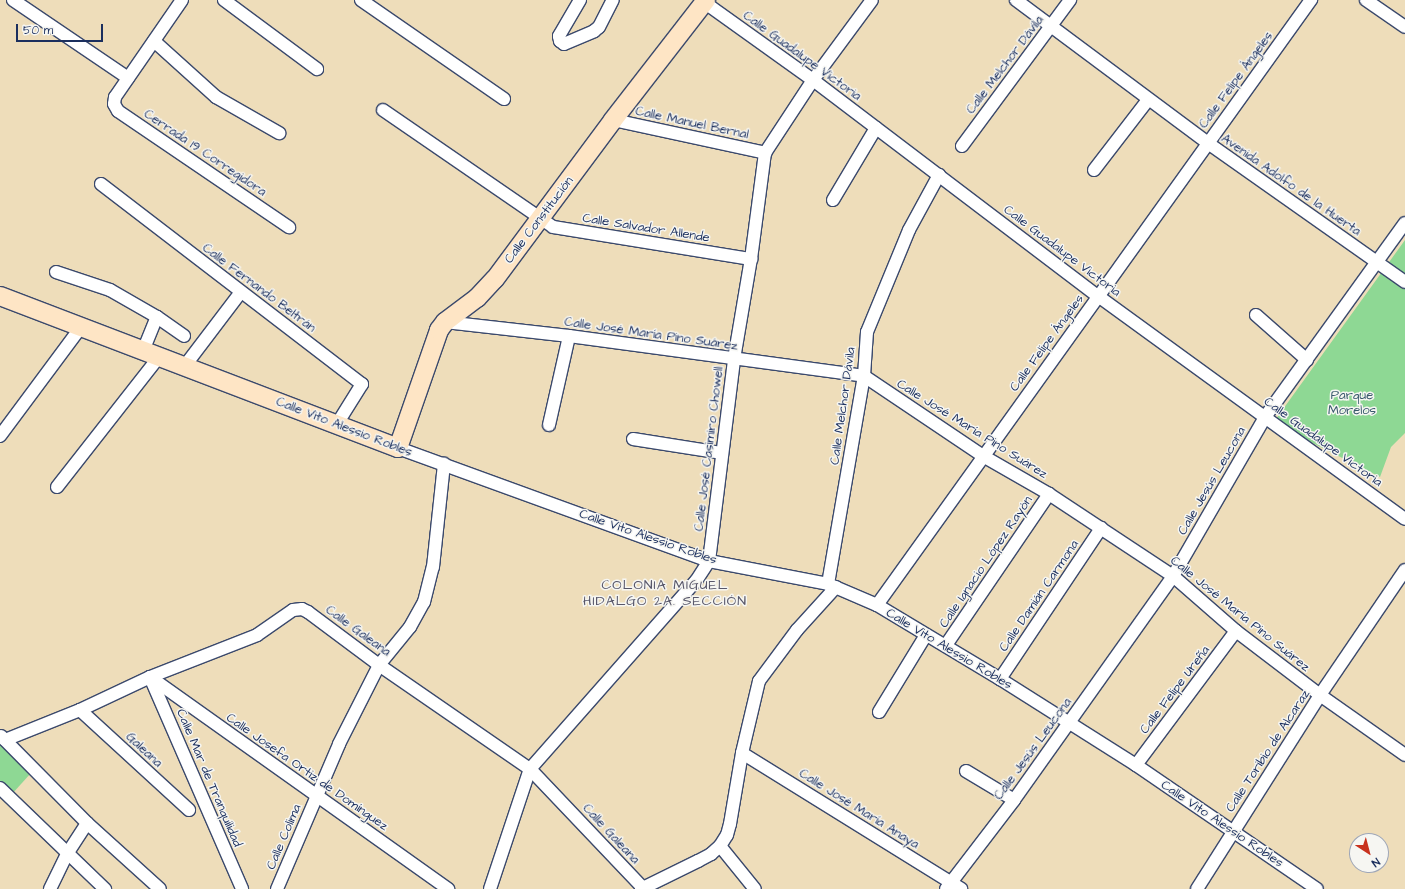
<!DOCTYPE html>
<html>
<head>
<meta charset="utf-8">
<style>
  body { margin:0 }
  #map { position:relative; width:1405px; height:889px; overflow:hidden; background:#eeddba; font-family:"Architects Daughter",sans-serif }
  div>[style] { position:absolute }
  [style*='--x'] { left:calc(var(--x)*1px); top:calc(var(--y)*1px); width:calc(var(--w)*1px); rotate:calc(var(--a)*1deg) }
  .green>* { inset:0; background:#8ed894 }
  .roads { filter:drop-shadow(1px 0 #3b496c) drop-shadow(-1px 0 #3b496c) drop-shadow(0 1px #3b496c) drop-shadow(0 -1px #3b496c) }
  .street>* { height:12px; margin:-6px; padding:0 6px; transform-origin:6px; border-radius:6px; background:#fff }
  .secondary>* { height:18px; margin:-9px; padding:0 9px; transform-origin:9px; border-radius:9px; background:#fee5c5 }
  span { translate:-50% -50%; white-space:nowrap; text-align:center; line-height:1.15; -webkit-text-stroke:3px #f6f6f2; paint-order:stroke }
  .street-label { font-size:13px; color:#1b2f5e }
  .park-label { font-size:13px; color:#38596c }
  .neighbourhood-label { font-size:14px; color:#58576a; letter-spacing:1px }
  .north { position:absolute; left:1349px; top:833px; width:40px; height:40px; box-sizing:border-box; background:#f6f6f2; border:1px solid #9ea6b7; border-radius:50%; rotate:144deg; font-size:11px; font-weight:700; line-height:16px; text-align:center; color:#1b2f5e }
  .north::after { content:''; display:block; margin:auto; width:14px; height:18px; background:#c8321e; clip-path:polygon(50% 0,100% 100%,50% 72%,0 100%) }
  .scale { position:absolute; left:16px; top:24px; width:87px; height:18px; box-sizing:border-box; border:2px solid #1b2f5e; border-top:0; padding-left:5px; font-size:12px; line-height:14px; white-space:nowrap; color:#1b2f5e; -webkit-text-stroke:3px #f6f6f2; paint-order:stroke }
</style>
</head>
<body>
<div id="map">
  <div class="green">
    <div style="clip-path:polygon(1405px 240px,1405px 433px,1391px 447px,1380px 477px,1273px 423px)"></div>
    <div style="clip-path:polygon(0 743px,31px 773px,12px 794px,0 783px)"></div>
  </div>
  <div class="roads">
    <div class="street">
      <div style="--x:13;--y:0;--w:139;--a:34.1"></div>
      <div style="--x:182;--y:0;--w:118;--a:124.6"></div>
      <div style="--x:115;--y:97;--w:7;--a:98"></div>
      <div style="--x:114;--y:104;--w:8;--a:60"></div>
      <div style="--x:118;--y:111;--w:207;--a:34.2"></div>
      <div style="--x:224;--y:0;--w:116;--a:36.6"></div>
      <div style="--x:361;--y:0;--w:174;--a:34.7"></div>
      <div style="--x:580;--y:0;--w:42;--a:120.3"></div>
      <div style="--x:559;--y:36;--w:5;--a:79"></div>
      <div style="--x:560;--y:41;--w:5;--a:37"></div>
      <div style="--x:564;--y:44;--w:33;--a:-23"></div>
      <div style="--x:594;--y:31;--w:6;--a:-39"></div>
      <div style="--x:599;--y:27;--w:30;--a:-63"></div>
      <div style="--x:1016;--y:0;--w:239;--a:36.7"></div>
      <div style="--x:1208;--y:143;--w:241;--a:35.2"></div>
      <div style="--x:1366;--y:0;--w:47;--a:34.7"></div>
      <div style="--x:704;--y:2;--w:134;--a:35.6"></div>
      <div style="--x:813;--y:80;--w:358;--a:37.2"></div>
      <div style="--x:1098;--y:296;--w:379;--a:36"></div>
      <div style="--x:154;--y:41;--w:84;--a:42.1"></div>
      <div style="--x:216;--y:97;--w:73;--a:29.7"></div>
      <div style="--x:383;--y:110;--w:206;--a:34.5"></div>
      <div style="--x:553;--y:227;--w:201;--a:9.2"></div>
      <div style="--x:613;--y:120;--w:156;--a:12.2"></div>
      <div style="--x:962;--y:146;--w:182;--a:-53.5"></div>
      <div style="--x:1094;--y:170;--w:88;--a:-52.4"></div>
      <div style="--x:101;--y:184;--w:329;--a:37.5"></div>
      <div style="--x:362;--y:384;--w:47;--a:122"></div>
      <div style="--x:833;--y:200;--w:84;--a:-59.2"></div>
      <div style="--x:56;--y:272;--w:57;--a:18.4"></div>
      <div style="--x:110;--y:290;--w:54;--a:29.9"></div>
      <div style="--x:157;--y:317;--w:33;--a:35"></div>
      <div style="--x:1256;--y:315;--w:68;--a:41.4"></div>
      <div style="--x:445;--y:322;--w:125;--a:6.4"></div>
      <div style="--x:569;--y:336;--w:298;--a:7.7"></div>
      <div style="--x:864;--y:376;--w:143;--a:33.9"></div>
      <div style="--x:983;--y:456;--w:76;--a:29.9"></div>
      <div style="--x:1049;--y:494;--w:149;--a:33.5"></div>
      <div style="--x:1173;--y:576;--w:84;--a:41.1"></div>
      <div style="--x:1236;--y:631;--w:106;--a:37.3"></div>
      <div style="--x:1320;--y:695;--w:104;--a:35.2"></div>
      <div style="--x:143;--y:351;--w:37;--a:-68"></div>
      <div style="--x:184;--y:367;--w:94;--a:-52.8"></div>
      <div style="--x:549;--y:425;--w:91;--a:-77.3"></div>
      <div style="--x:0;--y:436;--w:136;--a:-53.4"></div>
      <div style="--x:633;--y:439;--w:89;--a:9"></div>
      <div style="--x:398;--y:448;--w:331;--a:20"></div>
      <div style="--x:709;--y:561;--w:121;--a:10.9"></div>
      <div style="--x:828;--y:584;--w:53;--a:23.2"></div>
      <div style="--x:877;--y:605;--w:144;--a:31"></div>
      <div style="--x:1000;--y:679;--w:161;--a:32.3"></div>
      <div style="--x:1136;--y:765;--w:219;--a:34.4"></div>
      <div style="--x:57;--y:487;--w:165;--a:-51.9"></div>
      <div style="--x:828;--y:584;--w:211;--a:-80.2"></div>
      <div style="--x:864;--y:376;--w:44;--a:-86.1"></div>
      <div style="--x:867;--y:332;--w:110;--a:-67.6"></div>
      <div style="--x:909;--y:230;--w:63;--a:-61.4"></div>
      <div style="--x:877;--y:605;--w:745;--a:-54.35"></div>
      <div style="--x:946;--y:645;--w:183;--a:-55.7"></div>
      <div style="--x:150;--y:677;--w:366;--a:35.4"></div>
      <div style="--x:150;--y:677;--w:231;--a:66.5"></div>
      <div style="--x:1000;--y:679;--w:182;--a:-56.2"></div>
      <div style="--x:80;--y:710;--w:148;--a:42.5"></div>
      <div style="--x:879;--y:712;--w:90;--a:-58.6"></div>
      <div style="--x:1;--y:736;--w:122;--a:45.3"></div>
      <div style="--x:87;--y:823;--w:98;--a:42.1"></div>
      <div style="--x:5;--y:740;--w:81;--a:-21.8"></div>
      <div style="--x:80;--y:710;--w:77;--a:-25.2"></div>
      <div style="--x:150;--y:677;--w:115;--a:-21.4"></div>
      <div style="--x:257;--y:635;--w:44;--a:-34.8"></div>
      <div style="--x:293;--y:610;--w:9;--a:-6"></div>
      <div style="--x:302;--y:609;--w:7;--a:27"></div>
      <div style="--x:308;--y:612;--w:89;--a:36.7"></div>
      <div style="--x:379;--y:665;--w:183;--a:34.6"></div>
      <div style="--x:530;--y:769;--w:163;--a:46.5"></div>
      <div style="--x:742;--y:753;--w:258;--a:31.8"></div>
      <div style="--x:1136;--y:765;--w:167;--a:-53.3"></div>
      <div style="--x:966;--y:771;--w:56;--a:31.1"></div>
      <div style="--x:0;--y:788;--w:146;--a:43.9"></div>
      <div style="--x:720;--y:846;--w:55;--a:50.9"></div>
      <div style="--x:50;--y:889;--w:39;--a:-64"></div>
      <div style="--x:67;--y:854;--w:37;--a:-57"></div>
      <div style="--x:277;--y:889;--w:158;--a:-66.8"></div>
      <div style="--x:339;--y:744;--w:89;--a:-63.1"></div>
      <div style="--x:379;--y:665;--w:49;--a:-50.8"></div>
      <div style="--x:410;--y:627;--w:29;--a:-61"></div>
      <div style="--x:424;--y:602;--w:36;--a:-76"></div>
      <div style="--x:433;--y:567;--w:104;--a:-83.9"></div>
      <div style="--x:490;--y:889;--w:126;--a:-71.6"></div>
      <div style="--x:530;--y:769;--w:251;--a:-48.6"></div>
      <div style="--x:696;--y:581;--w:24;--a:-57"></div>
      <div style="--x:709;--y:561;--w:204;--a:-82.9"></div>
      <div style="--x:734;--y:359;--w:101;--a:-80.4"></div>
      <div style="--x:751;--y:259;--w:107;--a:-82.5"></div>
      <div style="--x:765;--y:153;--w:87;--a:-56.7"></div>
      <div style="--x:813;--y:80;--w:99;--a:-53.6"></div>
      <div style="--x:641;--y:889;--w:64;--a:-26.2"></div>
      <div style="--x:698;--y:861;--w:15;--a:-28"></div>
      <div style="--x:711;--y:854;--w:12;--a:-42"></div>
      <div style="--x:720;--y:846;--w:13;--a:-58"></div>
      <div style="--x:727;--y:835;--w:11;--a:-75"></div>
      <div style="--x:730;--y:824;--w:72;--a:-80.4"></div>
      <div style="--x:742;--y:753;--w:74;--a:-76.7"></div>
      <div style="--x:759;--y:681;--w:64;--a:-53.3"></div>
      <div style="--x:797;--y:630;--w:58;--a:-47.8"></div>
      <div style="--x:946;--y:889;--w:112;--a:-52.6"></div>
      <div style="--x:1014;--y:800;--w:275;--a:-54.6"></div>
      <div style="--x:1173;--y:576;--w:184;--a:-59.9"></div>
      <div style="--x:1265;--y:417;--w:239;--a:-54.2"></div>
      <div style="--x:1197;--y:889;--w:230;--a:-57.6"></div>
      <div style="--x:1320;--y:695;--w:151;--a:-55.8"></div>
    </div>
    <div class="secondary">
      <div style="--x:0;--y:296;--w:426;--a:20.9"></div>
      <div style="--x:398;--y:448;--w:125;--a:-70.8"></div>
      <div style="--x:439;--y:330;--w:10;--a:-53"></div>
      <div style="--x:445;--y:322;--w:40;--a:-37"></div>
      <div style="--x:477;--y:298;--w:26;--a:-47"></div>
      <div style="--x:495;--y:279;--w:198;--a:-53.4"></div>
      <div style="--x:613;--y:120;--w:152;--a:-52.2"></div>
    </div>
  </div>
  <div class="street-label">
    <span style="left:802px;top:56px;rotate:36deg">Calle Guadalupe Victoria</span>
    <span style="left:1005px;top:65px;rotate:-53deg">Calle Melchor Dávila</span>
    <span style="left:1236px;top:80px;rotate:-54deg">Calle Felipe Ángeles</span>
    <span style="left:692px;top:123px;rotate:12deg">Calle Manuel Bernal</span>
    <span style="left:205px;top:153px;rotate:34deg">Cerrada 19 Corregidora</span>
    <span style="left:1291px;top:185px;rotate:35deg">Avenida Adolfo de la Huerta</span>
    <span style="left:539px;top:220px;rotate:-53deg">Calle Constitución</span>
    <span style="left:646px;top:228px;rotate:9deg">Calle Salvador Allende</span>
    <span style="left:1062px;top:251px;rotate:37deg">Calle Guadalupe Victoria</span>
    <span style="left:259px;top:288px;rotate:37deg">Calle Fernando Beltrán</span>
    <span style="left:651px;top:334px;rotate:8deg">Calle José María Pino Suárez</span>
    <span style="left:1047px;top:343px;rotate:-54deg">Calle Felipe Ángeles</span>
    <span style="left:843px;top:406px;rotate:-82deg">Calle Melchor Dávila</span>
    <span style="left:344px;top:427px;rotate:21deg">Calle Vito Alessio Robles</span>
    <span style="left:972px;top:429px;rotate:32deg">Calle José María Pino Suárez</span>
    <span style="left:1323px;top:442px;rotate:36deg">Calle Guadalupe Victoria</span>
    <span style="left:709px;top:449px;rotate:-83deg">Calle José Casimiro Chowell</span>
    <span style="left:1212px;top:481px;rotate:-60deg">Calle Jesús Leucona</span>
    <span style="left:648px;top:537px;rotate:19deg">Calle Vito Alessio Robles</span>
    <span style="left:986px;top:562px;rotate:-56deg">Calle Ignacio López Rayón</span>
    <span style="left:1039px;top:596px;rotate:-56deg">Calle Damián Carmona</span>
    <span style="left:1240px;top:614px;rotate:39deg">Calle José María Pino Suárez</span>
    <span style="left:358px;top:631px;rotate:36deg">Calle Galeana</span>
    <span style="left:949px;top:649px;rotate:31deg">Calle Vito Alessio Robles</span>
    <span style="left:1175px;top:690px;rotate:-53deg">Calle Felipe Ureña</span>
    <span style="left:1033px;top:749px;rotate:-54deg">Calle Jesús Leucona</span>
    <span style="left:144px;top:750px;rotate:43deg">Galeana</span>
    <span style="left:1268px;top:751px;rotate:-57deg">Calle Toribio de Alcaraz</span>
    <span style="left:307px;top:772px;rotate:35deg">Calle Josefa Ortiz de Domínguez</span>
    <span style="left:209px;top:778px;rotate:67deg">Calle Mar de Tranquilidad</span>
    <span style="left:859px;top:809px;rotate:32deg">Calle José María Anaya</span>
    <span style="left:1222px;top:824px;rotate:34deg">Calle Vito Alessio Robles</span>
    <span style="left:611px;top:834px;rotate:47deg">Calle Galeana</span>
    <span style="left:284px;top:837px;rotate:-67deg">Calle Colima</span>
  </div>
  <div class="park-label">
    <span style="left:1352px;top:403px">Parque<br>Morelos</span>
  </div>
  <div class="neighbourhood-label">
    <span style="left:665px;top:593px">COLONIA MIGUEL<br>HIDALGO 2A. SECCIÓN</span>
  </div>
  <div class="north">N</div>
  <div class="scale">50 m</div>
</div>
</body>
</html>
